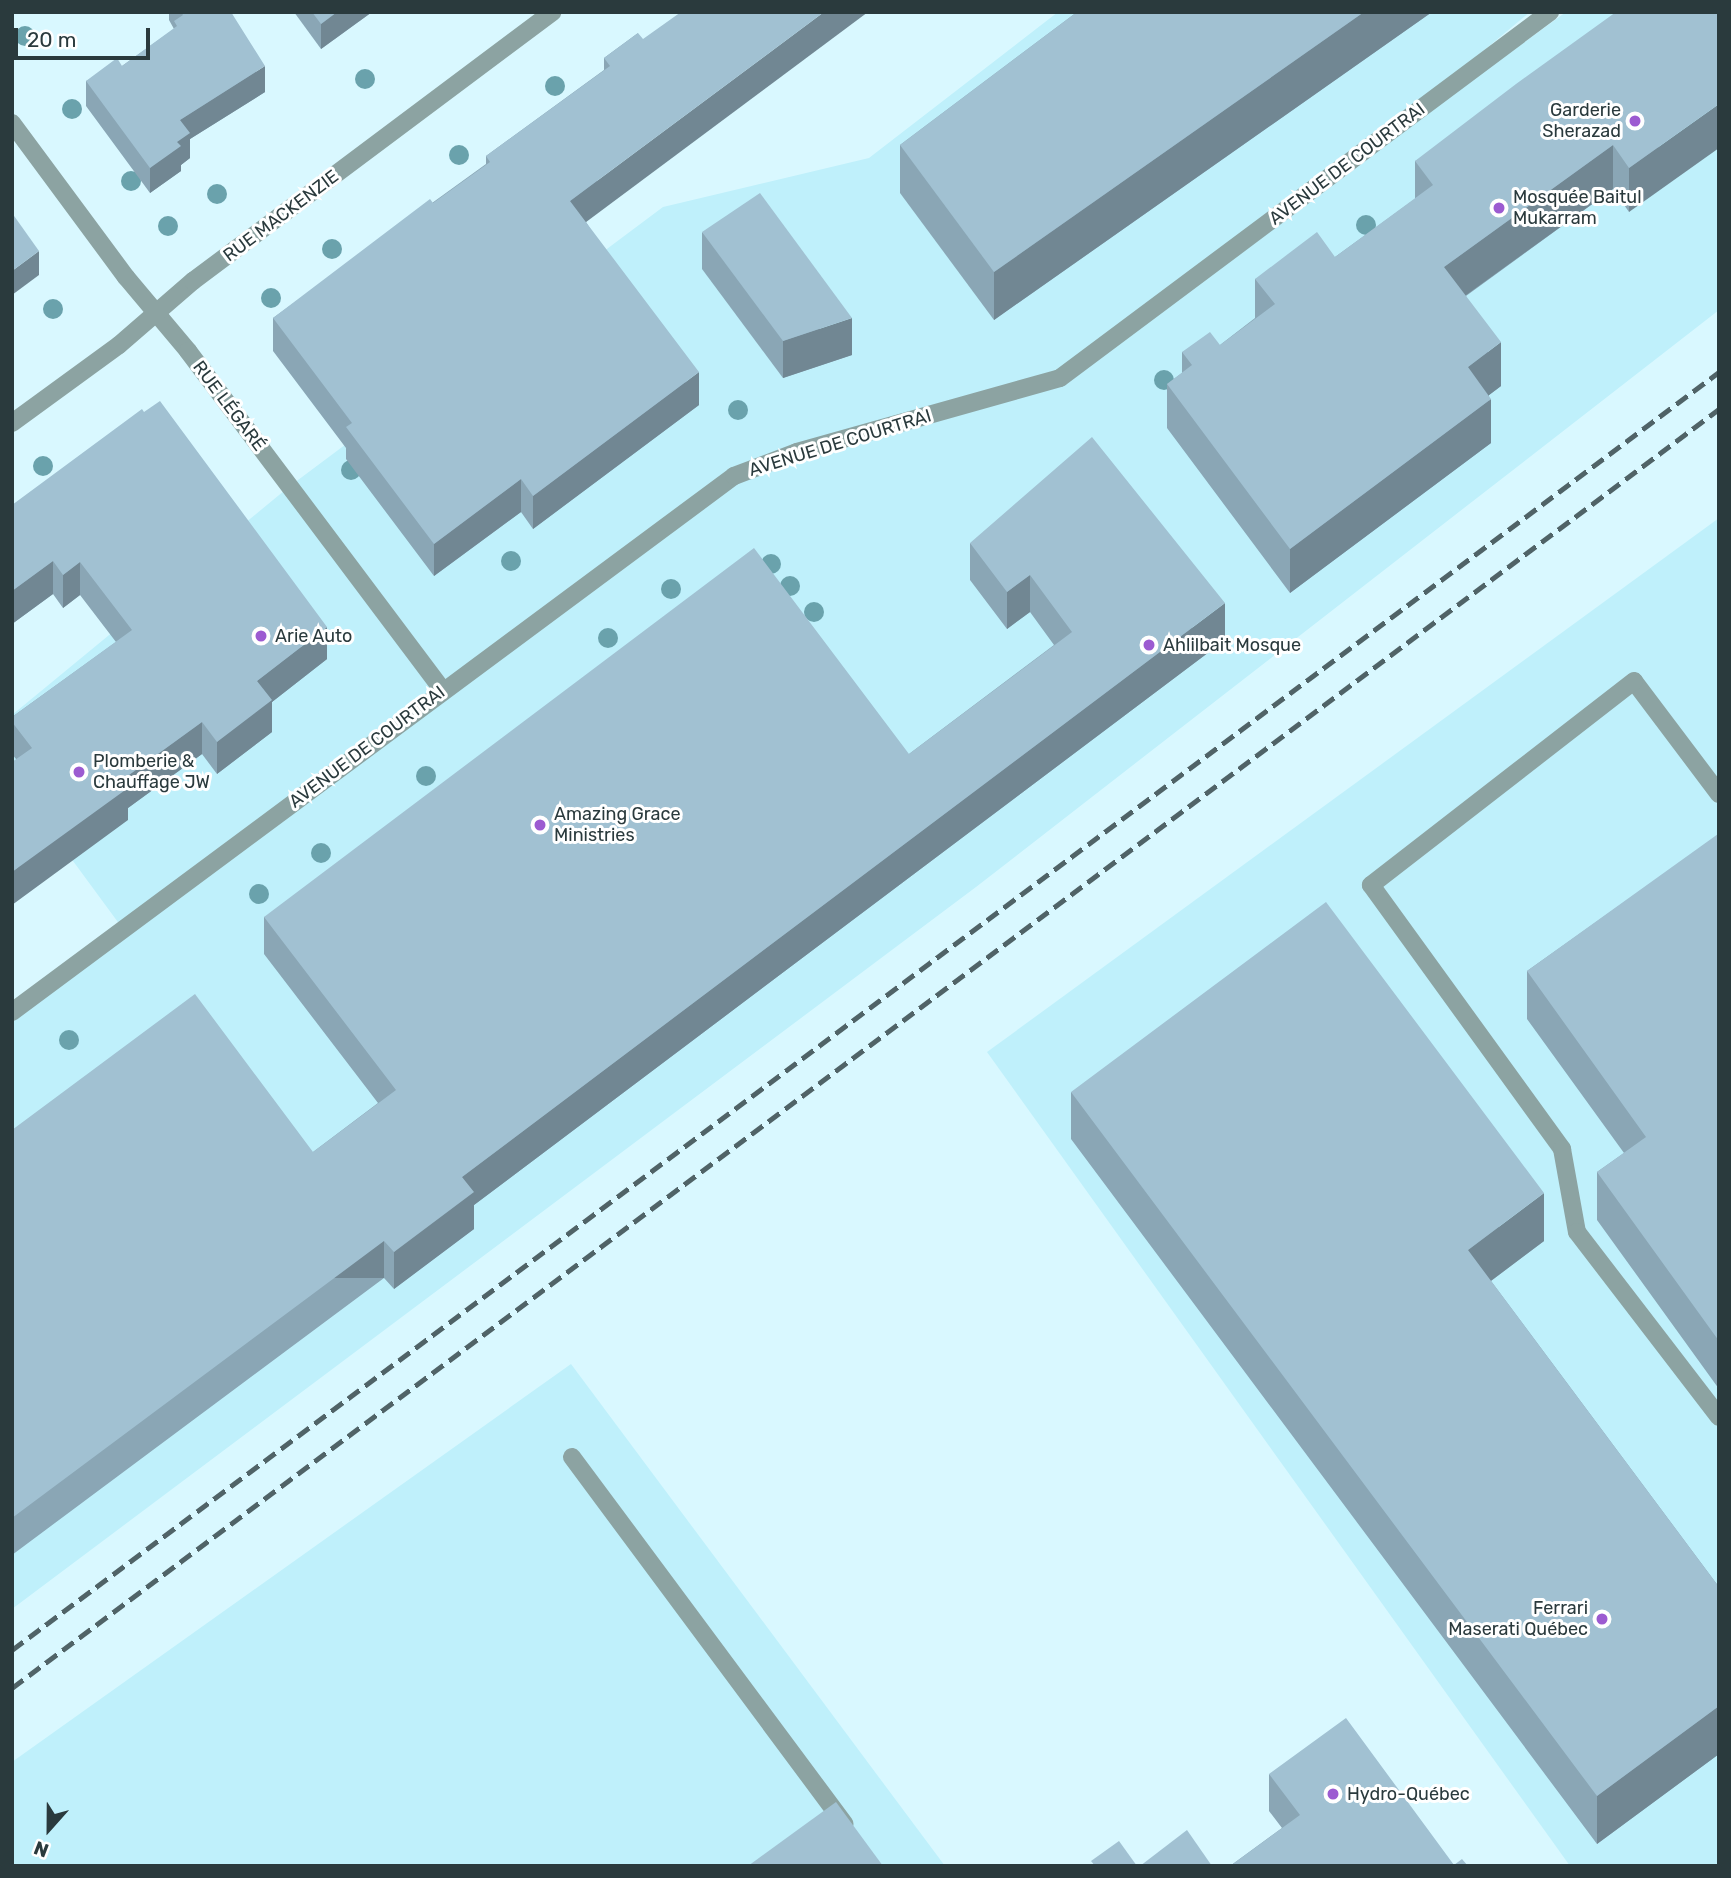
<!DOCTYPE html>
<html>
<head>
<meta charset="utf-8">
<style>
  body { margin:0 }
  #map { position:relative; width:1731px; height:1878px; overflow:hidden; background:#d9f8ff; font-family:Rubik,sans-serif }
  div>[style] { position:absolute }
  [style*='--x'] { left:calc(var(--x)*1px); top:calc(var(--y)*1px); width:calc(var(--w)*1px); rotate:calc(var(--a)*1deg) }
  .built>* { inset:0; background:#bff0fb }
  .minor>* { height:18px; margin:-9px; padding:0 9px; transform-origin:9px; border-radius:9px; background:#8ca3a2 }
  .rail>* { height:5px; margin-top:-2.5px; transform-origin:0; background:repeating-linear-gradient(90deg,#506367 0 14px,transparent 0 21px) }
  .trees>* { width:20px; height:20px; margin:-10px; border-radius:50%; background:#6aa2ac }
  .wall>* { inset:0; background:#8aa6b5 }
  .shaded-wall>* { inset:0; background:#718793; transform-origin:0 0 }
  .building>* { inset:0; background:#a1c1d2 }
  .dots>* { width:19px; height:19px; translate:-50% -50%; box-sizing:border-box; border:4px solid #fff; border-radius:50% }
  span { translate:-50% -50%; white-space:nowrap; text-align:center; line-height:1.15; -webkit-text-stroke:6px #fff; paint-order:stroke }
  .poi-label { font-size:18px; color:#2a3a3d }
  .right { translate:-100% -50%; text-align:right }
  .left { translate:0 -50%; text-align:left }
  .street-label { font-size:18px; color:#2a3a3d }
  .frame { position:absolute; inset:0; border:14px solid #2a3a3d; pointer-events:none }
  .north { position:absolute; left:14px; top:1794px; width:70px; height:70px; -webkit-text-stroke:5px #fff; paint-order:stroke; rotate:201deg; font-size:19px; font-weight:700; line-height:28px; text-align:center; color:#2a3a3d }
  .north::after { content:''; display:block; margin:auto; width:24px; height:32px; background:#2a3a3d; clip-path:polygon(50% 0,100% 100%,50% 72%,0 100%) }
  .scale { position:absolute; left:14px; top:28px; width:136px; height:32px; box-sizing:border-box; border:4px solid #2a3a3d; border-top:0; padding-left:9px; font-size:21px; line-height:24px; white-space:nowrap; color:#2a3a3d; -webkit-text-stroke:5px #fff; paint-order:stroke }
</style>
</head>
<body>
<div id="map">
  <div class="built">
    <div style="clip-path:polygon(1058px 12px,1530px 12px,1354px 159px,1115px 339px,1566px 12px,1656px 12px,1719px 101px,1719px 310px,976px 887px,12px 1609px,12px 1011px,123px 929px,12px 778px,12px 715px,290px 486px,663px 207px,869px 158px)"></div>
    <div style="clip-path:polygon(1719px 518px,1719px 1866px,1570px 1866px,987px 1052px)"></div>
    <div style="clip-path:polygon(571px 1364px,945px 1866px,12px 1866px,12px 1762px)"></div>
  </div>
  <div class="minor">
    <div style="--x:12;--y:123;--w:192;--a:53.5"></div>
    <div style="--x:126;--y:277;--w:97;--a:50"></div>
    <div style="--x:188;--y:351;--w:425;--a:53.1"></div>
    <div style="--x:12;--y:423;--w:132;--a:-36.1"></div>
    <div style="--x:119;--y:345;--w:98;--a:-40.9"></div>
    <div style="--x:193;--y:281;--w:449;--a:-36.8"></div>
    <div style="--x:1719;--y:794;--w:141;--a:-127"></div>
    <div style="--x:1634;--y:681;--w:333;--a:142.2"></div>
    <div style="--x:1371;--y:885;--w:326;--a:54.1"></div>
    <div style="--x:1562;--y:1149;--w:84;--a:79.8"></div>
    <div style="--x:1577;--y:1232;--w:233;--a:52.5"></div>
    <div style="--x:12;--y:1012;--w:899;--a:-36.59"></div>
    <div style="--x:734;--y:476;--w:67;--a:-20.9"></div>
    <div style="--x:797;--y:452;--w:273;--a:-15.7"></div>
    <div style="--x:1060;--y:378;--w:612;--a:-36.76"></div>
    <div style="--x:572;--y:1457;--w:457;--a:53.4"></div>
  </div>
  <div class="rail">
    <div style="--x:12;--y:1650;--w:2132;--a:-36.82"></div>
    <div style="--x:12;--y:1688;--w:2133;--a:-36.84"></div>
  </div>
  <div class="trees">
    <div style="left:25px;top:36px"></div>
    <div style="left:365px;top:79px"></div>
    <div style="left:555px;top:86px"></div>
    <div style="left:72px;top:109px"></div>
    <div style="left:459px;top:155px"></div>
    <div style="left:131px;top:181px"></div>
    <div style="left:217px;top:194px"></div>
    <div style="left:1366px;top:225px"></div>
    <div style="left:168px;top:226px"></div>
    <div style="left:332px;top:249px"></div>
    <div style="left:271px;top:298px"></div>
    <div style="left:53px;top:309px"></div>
    <div style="left:1164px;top:380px"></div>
    <div style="left:738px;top:410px"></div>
    <div style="left:43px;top:466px"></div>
    <div style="left:351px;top:470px"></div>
    <div style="left:511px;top:561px"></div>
    <div style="left:771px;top:564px"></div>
    <div style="left:790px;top:586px"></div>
    <div style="left:671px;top:589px"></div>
    <div style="left:814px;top:612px"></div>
    <div style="left:608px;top:638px"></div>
    <div style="left:426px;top:776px"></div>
    <div style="left:321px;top:853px"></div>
    <div style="left:259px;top:894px"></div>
    <div style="left:69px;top:1040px"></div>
  </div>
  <div class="wall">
    <div style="clip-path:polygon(169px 12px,231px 12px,265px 92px,190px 139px,190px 158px,181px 165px,181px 171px,150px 193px,86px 106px,86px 81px,122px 66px,174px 29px,169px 20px)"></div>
    <div style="clip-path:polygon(294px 12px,372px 12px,321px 49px)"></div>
    <div style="clip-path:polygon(1077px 12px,1432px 12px,994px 320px,900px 193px,900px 145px)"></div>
    <div style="clip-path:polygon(1719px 12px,1629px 212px,1613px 189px,1466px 296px,1501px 386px,1489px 395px,1491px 443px,1290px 593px,1167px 428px,1167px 384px,1182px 373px,1182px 352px,1220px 345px,1255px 318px,1255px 279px,1335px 257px,1415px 199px,1415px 161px)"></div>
    <div style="clip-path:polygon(638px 33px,586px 222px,699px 405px,533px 529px,521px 512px,434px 576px,346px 459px,346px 448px,273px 351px,273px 318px,486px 164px,486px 156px,604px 70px,604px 58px)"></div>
    <div style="clip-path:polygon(702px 232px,852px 355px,783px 378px,702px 269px)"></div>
    <div style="clip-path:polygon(12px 505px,327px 659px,272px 702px,272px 732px,217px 774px,202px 754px,128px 808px,128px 820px,16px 759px,12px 754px,12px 717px,116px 642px,80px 595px,63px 608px,53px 594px,12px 624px)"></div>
    <div style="clip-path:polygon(970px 543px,1225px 640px,474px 1205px,474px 1229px,394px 1289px,384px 1278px,12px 1555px,12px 1130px,313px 1152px,378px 1103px,264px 954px,264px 917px,909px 754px,1054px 645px,1030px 612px,1007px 629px,970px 580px)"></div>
    <div style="clip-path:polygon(1719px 835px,1719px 1389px,1597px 1220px,1597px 1172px,1624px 1153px,1527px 1019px,1527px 971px)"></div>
    <div style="clip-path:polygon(1071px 1092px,1544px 1241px,1491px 1281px,1719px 1587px,1719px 1754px,1597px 1844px,1071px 1139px)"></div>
    <div style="clip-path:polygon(1269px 1774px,1454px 1865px,1230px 1866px,1282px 1828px,1269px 1811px)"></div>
  </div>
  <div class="shaded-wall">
    <div style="clip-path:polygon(337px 12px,372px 12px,321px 49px,321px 24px)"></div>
    <div style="clip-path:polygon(824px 12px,868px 12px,570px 234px,570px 201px)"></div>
    <div style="clip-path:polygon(1364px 12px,1432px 12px,994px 320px,994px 272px)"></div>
    <div style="clip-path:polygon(265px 66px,265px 92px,190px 139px,190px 158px,181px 165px,181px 171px,150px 193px,150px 168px,180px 120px)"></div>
    <div style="clip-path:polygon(1719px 104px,1719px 148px,1629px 212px,1629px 168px)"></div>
    <div style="clip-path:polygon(1613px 145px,1613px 189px,1444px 311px,1444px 267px)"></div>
    <div style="clip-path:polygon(39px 251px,39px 275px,12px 295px,12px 271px)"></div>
    <div style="clip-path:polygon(852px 318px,852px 355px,783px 378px,783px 341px)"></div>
    <div style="clip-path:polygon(1501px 342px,1501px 386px,1468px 411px,1468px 367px)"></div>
    <div style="clip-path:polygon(699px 372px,699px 405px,533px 529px,533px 496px)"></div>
    <div style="clip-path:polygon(1491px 399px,1491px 443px,1290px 593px,1290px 549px)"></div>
    <div style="clip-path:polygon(521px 479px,521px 512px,434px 576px,434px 544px)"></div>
    <div style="clip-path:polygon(53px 561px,53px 594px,12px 624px,12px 591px)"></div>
    <div style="clip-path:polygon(80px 562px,80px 595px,63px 608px,63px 575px)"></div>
    <div style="clip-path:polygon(1030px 575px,1030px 612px,1007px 629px,1007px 592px)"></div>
    <div style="clip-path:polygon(1225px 603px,1225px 640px,474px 1205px,474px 1229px,394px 1289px,394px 1252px,462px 1177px)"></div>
    <div style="clip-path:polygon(327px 627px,327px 659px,272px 702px,272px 732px,217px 774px,217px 742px,257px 681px)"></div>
    <div style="clip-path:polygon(202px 722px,202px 754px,128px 808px,128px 820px,12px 905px,12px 872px,122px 780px)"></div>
    <div style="clip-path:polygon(1544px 1193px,1544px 1241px,1468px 1298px,1468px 1250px)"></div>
    <div style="left:384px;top:1241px;width:37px;height:464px;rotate:90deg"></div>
    <div style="clip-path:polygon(1719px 1706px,1719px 1754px,1597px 1844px,1597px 1796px)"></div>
  </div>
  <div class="building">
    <div style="clip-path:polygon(181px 12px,231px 12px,265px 66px,180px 120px,190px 133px,177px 142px,181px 146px,150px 168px,86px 81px,117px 58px,122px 66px,177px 26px,174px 21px,183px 15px)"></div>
    <div style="clip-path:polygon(312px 12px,337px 12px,321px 24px)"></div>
    <div style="clip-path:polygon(681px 12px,824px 12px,570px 201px,699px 372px,533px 496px,521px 479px,434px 544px,346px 427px,352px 423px,273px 318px,430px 199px,433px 203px,490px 162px,486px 156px,610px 66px,604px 58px,638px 33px,643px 39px)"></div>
    <div style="clip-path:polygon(1077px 12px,1364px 12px,994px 272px,900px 145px)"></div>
    <div style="clip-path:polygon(1616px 12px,1719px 12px,1719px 104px,1629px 168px,1613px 145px,1444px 267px,1501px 342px,1468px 367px,1491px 399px,1290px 549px,1167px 384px,1192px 365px,1182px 352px,1210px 332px,1220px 345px,1275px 304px,1255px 279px,1317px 232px,1335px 257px,1433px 185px,1415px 161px,1516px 84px)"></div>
    <div style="clip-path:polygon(760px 193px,852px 318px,783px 341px,702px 232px)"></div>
    <div style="clip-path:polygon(12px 213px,39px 251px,12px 271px)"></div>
    <div style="clip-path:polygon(160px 401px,327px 627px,257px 681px,272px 700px,217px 742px,202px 722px,122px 780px,128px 788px,12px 872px,12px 762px,32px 748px,12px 722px,12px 717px,132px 630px,80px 562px,63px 575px,53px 561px,12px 591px,12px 505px,142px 409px,144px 412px)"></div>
    <div style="clip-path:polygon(1092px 437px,1225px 603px,462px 1177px,474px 1192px,394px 1252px,384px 1241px,12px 1518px,12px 1130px,195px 994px,313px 1152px,396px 1090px,264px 917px,754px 548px,909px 754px,1072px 632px,1030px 575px,1007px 592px,970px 543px)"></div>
    <div style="clip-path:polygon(1718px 834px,1719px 835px,1719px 1341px,1597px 1172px,1646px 1137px,1527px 971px)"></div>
    <div style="clip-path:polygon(1326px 902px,1544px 1193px,1468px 1250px,1719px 1587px,1719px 1706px,1597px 1796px,1071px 1092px)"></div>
    <div style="clip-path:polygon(1346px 1718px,1454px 1865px,1462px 1859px,1468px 1866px,1230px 1866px,1300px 1815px,1269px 1774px)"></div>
    <div style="clip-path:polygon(836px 1802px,883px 1866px,748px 1866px)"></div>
    <div style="clip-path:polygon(1187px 1830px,1212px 1866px,1140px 1866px)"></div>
    <div style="clip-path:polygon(1119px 1841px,1137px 1866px,1095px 1866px,1091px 1861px)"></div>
  </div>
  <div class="dots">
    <div style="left:1635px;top:121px;background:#9c5bd1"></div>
    <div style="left:1499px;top:208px;background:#9c5bd1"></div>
    <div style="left:261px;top:636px;background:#9c5bd1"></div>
    <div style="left:1149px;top:645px;background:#9c5bd1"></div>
    <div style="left:79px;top:772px;background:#9c5bd1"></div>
    <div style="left:540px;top:825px;background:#9c5bd1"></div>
    <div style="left:1602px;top:1619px;background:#9c5bd1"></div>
    <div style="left:1333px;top:1794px;background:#9c5bd1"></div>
  </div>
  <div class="poi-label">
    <span class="right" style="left:1621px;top:121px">Garderie<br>Sherazad</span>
    <span class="left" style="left:1513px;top:208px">Mosquée Baitul<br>Mukarram</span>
    <span class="left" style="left:275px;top:636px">Arie Auto</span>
    <span class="left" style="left:1163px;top:645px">Ahlilbait Mosque</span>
    <span class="left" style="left:93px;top:772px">Plomberie &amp;<br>Chauffage JW</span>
    <span class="left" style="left:554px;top:825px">Amazing Grace<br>Ministries</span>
    <span class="right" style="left:1588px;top:1619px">Ferrari<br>Maserati Québec</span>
    <span class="left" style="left:1347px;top:1794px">Hydro-Québec</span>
  </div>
  <div class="street-label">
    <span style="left:1347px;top:164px;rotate:-37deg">AVENUE DE COURTRAI</span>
    <span style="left:281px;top:216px;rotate:-37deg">RUE MACKENZIE</span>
    <span style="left:229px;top:406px;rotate:53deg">RUE LÉGARÉ</span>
    <span style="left:840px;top:443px;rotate:-17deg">AVENUE DE COURTRAI</span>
    <span style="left:367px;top:747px;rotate:-37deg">AVENUE DE COURTRAI</span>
  </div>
  <div class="frame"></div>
  <div class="north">N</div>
  <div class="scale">20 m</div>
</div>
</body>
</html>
